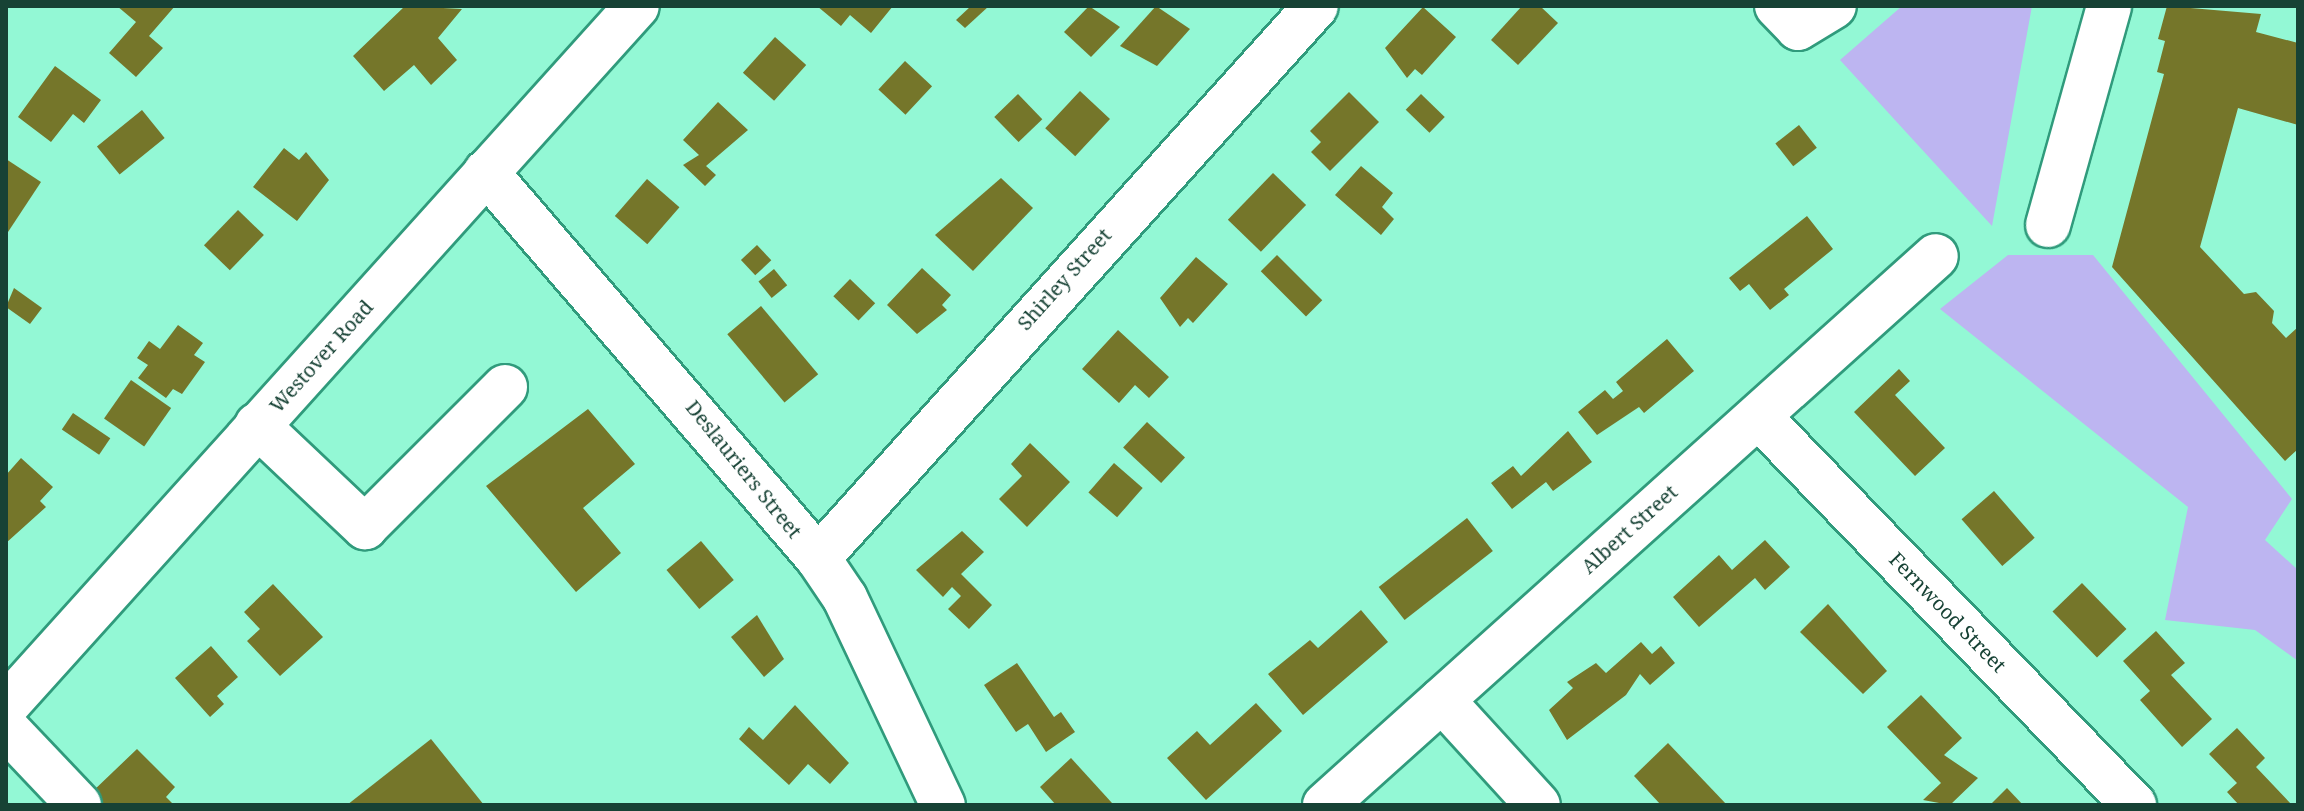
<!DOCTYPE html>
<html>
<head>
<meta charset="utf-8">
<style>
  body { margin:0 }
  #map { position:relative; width:2304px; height:811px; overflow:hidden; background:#93f8d5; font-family:"Noto Serif",serif }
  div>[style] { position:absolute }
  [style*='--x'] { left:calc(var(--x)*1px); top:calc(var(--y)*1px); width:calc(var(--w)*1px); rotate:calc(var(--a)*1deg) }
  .green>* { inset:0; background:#bdb5f1 }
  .building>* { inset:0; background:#75762a; transform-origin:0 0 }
  .roads { filter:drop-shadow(2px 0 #309b7c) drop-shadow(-2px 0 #309b7c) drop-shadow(0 2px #309b7c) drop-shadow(0 -2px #309b7c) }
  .minor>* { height:44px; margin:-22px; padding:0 22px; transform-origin:22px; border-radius:22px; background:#fff }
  span { translate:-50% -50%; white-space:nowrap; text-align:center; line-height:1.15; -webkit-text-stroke:8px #fff; paint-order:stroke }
  .street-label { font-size:20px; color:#174235 }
  .frame { position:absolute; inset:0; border:8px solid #174235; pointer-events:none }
</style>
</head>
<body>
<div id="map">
  <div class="green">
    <div style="clip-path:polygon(1902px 6px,2032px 6px,1992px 226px,1840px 60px)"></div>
    <div style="clip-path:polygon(2008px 255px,2093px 255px,2292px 499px,2265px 540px,2298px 570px,2298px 661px,2255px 630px,2165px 620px,2188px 507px,1940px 309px)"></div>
  </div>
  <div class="building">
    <div style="clip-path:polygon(117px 6px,175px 6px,149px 36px,163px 48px,136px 77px,109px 53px,136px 22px)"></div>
    <div style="clip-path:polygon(405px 6px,462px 9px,438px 38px,457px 60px,431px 85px,414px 65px,384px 91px,353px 56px)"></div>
    <div style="clip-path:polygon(817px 6px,893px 6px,871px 33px,850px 15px,841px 26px)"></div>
    <div style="clip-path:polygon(971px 6px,989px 6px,965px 28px,956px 20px)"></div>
    <div style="clip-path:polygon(1089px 6px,1120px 27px,1091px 57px,1064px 32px)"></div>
    <div style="clip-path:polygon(1156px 6px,1190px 29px,1157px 66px,1120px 46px)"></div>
    <div style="clip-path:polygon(1522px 6px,1540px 6px,1558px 23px,1518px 65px,1491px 40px)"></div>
    <div style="clip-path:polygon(2167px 6px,2261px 14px,2256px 32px,2298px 43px,2298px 125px,2238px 108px,2200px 247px,2244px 294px,2256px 292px,2274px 311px,2272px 323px,2286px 338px,2298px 327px,2298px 449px,2285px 461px,2112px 267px,2164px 74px,2157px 72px,2165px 41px,2158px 39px)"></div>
    <div style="clip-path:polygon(1423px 7px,1456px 37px,1422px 75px,1415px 69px,1407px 78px,1385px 48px)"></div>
    <div style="left:775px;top:37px;width:42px;height:48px;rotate:42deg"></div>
    <div style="left:905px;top:61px;width:37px;height:39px;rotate:43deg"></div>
    <div style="clip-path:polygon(55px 66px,101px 100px,84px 123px,73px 114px,51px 142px,18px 117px)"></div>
    <div style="left:1080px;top:91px;width:41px;height:51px;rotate:43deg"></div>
    <div style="clip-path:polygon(1349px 92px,1379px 122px,1330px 171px,1311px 152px,1321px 142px,1310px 131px)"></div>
    <div style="left:1018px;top:94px;width:35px;height:33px;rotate:46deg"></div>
    <div style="left:1421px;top:94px;width:33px;height:22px;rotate:44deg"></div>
    <div style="clip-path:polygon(718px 102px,748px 130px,706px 166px,716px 175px,705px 186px,683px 165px,699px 155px,683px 140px)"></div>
    <div style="left:142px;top:110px;width:36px;height:58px;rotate:51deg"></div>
    <div style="left:1799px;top:125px;width:29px;height:30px;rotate:52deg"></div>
    <div style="clip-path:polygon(284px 148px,299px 160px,306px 152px,329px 180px,297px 221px,253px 187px)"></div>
    <div style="clip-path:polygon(6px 159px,41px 182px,8px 232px,6px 231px)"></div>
    <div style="clip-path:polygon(1361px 166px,1393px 193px,1382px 207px,1394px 219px,1381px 235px,1335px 195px)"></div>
    <div style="left:1273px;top:173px;width:46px;height:65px;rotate:44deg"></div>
    <div style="clip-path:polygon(1001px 178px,1033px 208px,973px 271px,935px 235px)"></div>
    <div style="left:647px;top:179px;width:43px;height:49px;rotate:41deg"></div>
    <div style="left:238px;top:210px;width:36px;height:49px;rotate:44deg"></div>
    <div style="clip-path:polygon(1807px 216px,1833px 249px,1784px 289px,1789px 295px,1770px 310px,1749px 284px,1740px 291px,1729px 278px)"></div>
    <div style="left:757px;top:245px;width:21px;height:22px;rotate:47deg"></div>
    <div style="left:1277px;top:255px;width:64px;height:23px;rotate:45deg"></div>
    <div style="clip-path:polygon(1196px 257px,1228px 284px,1193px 323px,1188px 318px,1180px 327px,1160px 298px)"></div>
    <div style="clip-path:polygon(922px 268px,951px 295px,942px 305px,947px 310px,917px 334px,887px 305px)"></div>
    <div style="left:774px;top:269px;width:21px;height:20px;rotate:51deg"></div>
    <div style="left:850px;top:279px;width:35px;height:24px;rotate:44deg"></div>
    <div style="clip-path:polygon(14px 288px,42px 308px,30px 324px,6px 307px)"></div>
    <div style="left:761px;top:306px;width:89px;height:44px;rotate:50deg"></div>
    <div style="clip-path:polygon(178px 325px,203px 343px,194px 355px,205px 362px,182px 394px,173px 389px,166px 398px,138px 378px,148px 365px,137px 358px,149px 341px,160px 349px)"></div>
    <div style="clip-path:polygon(1118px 330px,1169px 377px,1149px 398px,1135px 385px,1119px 403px,1082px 369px)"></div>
    <div style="clip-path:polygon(1667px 339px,1694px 371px,1644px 413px,1639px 407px,1597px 435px,1578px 412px,1605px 390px,1613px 399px,1623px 391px,1616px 382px)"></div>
    <div style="clip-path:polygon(1899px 369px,1910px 381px,1895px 395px,1945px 448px,1915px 476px,1854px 412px)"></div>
    <div style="left:131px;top:380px;width:49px;height:47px;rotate:35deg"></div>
    <div style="clip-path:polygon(588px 409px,635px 464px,583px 508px,621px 553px,576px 592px,486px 486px)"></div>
    <div style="left:73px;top:413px;width:45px;height:20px;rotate:34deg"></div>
    <div style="left:1147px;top:422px;width:52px;height:35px;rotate:43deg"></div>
    <div style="clip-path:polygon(1568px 431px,1592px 462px,1553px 491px,1546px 482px,1512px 509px,1491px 483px,1513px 466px,1521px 476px)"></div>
    <div style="clip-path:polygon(1030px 443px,1070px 482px,1027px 527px,999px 499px,1022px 476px,1011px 464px)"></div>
    <div style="clip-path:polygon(21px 458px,53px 487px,40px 501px,46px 507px,6px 543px,6px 475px)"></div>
    <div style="left:1114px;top:463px;width:38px;height:39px;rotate:41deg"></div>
    <div style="left:1994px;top:491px;width:62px;height:43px;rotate:49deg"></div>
    <div style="left:1467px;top:518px;width:42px;height:112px;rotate:52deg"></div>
    <div style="clip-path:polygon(962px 531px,984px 552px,961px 574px,992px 605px,969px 629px,948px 609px,961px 596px,952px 587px,943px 597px,916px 570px)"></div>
    <div style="clip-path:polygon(1765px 540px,1790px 567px,1765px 590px,1755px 578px,1699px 627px,1673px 597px,1719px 555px,1732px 570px)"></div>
    <div style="left:701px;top:541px;width:51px;height:45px;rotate:50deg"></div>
    <div style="left:2082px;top:583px;width:64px;height:41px;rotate:46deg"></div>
    <div style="clip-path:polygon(273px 584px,323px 637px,280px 676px,247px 641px,260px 629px,244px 612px)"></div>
    <div style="clip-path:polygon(1828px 604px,1887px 671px,1863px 694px,1800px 632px)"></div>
    <div style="clip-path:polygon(1361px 610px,1388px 642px,1303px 715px,1268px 674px,1310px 640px,1318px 648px)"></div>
    <div style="clip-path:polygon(757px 615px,784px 659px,764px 677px,731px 637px)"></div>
    <div style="clip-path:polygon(2156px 631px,2185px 663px,2171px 675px,2212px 719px,2182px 747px,2140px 700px,2150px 691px,2123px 661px)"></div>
    <div style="clip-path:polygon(1641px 642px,1652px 654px,1661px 646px,1675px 663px,1650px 685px,1640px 674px,1626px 695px,1567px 740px,1549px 710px,1573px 688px,1567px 682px,1596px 663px,1606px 673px)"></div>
    <div style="clip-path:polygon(211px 646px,238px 677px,217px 696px,224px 704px,210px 717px,175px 678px)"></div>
    <div style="clip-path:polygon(1017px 663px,1054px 717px,1061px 712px,1075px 732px,1046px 752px,1028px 724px,1016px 732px,984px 685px)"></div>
    <div style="clip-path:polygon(1921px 695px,1962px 738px,1944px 755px,1978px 778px,1950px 805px,1923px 800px,1941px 783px,1887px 727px)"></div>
    <div style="clip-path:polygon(1256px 703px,1282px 731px,1206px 800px,1167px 758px,1197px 731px,1210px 745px)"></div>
    <div style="clip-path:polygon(795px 705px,849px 763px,830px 784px,808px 764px,789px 785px,739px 739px,749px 727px,763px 740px)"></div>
    <div style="clip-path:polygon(2237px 728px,2265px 758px,2256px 767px,2292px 805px,2239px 805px,2227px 792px,2237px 783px,2209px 754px)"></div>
    <div style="clip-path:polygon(431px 739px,484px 805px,347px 805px)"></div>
    <div style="clip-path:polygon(1668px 743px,1727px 805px,1661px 805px,1634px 776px)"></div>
    <div style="clip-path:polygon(137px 749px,175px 787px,166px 797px,174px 805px,103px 805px,91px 793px)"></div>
    <div style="clip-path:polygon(1071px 758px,1112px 803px,1110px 805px,1056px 805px,1040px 787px)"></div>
    <div style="clip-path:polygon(2007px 788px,2023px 805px,1990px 805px)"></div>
  </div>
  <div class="roads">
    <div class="minor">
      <div style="--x:1777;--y:6;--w:30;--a:46"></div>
      <div style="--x:1798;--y:28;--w:42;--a:-31.4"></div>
      <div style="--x:486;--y:172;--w:509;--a:49.3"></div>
      <div style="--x:818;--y:558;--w:48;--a:56"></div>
      <div style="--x:845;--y:598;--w:229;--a:64.7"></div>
      <div style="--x:2048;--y:225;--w:227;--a:-74.4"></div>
      <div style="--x:1761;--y:419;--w:537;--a:45.98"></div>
      <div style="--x:257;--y:425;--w:149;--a:43.4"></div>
      <div style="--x:365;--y:527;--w:198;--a:-45"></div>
      <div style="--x:818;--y:558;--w:743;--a:-47.94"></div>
      <div style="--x:1442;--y:700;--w:142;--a:47.6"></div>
      <div style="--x:6;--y:706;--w:942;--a:-47.97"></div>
      <div style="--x:6;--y:728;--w:106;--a:46.5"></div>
      <div style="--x:1325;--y:805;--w:821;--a:-41.94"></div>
    </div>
  </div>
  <div class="street-label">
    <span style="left:1064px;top:279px;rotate:-48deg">Shirley Street</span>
    <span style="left:321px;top:356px;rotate:-48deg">Westover Road</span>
    <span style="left:744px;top:469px;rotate:51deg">Deslauriers Street</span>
    <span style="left:1629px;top:529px;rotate:-42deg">Albert Street</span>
    <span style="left:1948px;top:612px;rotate:46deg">Fernwood Street</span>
  </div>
  <div class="frame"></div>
</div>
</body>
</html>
